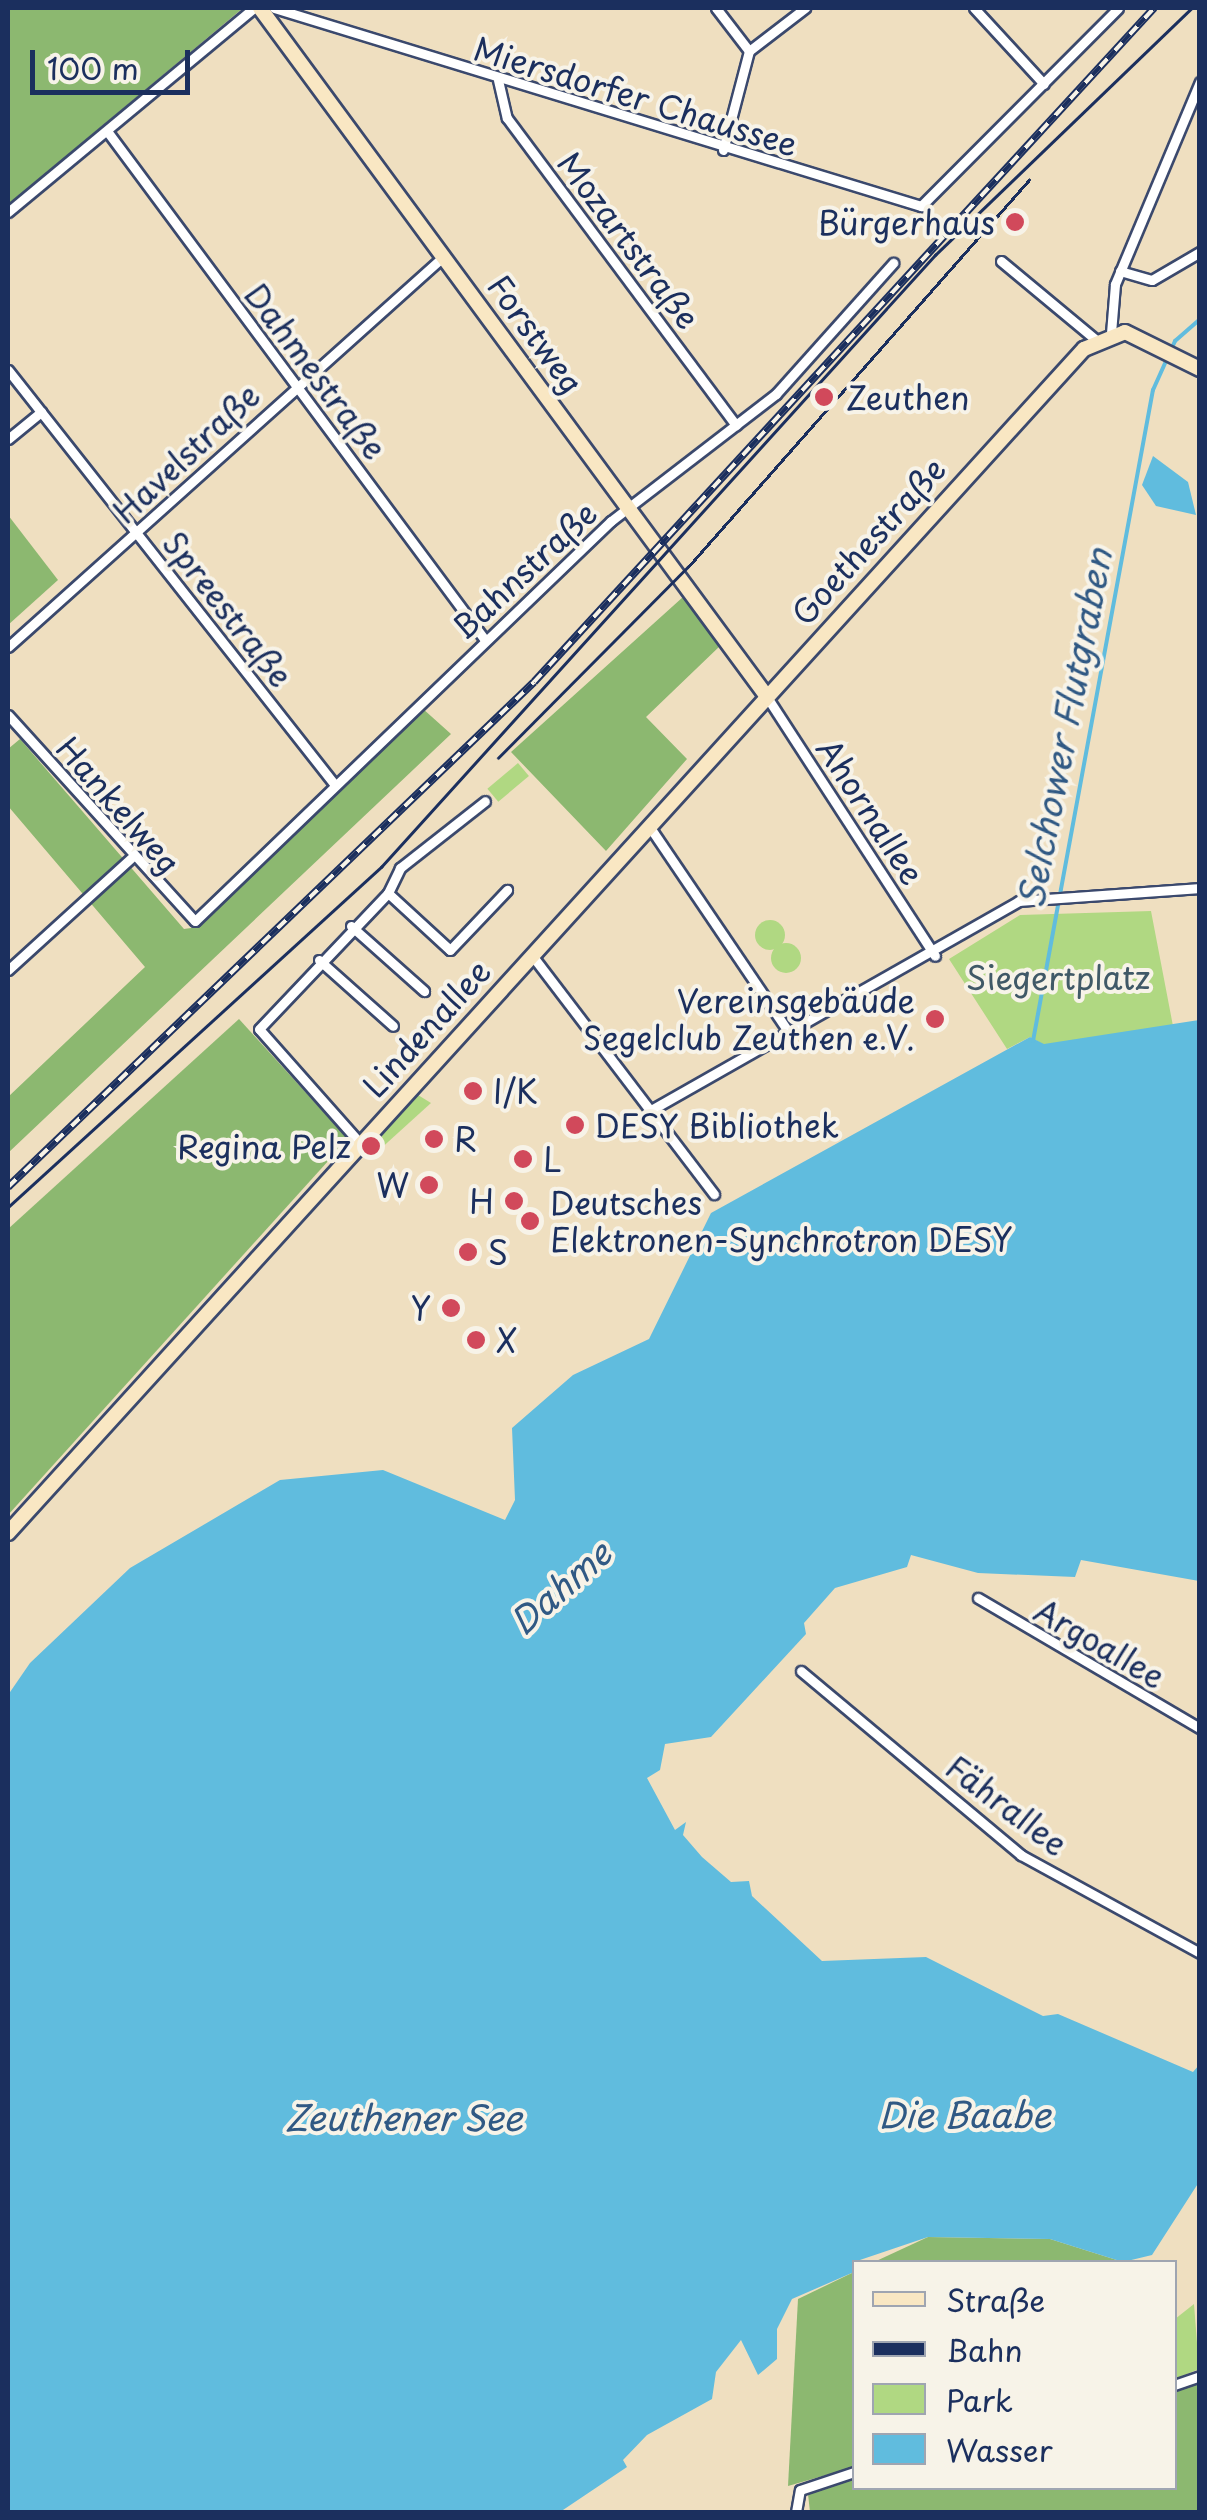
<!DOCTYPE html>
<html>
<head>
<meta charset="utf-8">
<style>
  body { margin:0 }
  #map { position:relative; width:1207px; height:2520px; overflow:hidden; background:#efdfc0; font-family:"Playpen Sans",sans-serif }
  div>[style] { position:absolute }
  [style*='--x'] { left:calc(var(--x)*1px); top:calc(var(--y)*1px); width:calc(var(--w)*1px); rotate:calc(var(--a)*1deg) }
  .green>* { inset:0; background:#b0d882; transform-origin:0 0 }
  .round { border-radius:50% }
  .forest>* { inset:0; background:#8cb870 }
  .water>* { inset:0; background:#60bcde }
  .stream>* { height:4px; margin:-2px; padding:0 2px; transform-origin:2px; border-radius:2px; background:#60bcde }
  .roads { filter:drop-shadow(2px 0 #3b496d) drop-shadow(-2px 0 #3b496d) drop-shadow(0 2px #3b496d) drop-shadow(0 -2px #3b496d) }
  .street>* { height:9px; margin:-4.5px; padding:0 4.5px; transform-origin:4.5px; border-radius:4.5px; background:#fff }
  .secondary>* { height:14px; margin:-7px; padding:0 7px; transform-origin:7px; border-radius:7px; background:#f9e7c3 }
  .tram>* { height:2.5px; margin:-1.25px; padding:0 1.25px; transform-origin:1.25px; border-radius:1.25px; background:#1b2f5e }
  .rail>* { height:8px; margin-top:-4px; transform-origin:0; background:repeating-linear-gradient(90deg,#f7f3e8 0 11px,#1b2f5e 0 22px); box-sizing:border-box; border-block:2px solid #1b2f5e }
  .dots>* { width:28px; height:28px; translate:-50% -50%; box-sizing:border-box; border:5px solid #f7f3e8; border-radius:50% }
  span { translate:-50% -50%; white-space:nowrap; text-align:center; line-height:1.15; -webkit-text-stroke:8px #f7f3e8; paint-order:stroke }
  .street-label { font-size:32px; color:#1b2f5e }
  .poi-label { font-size:32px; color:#1b2f5e }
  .right { translate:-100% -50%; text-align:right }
  .left { translate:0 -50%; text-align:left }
  .park-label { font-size:32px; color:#405967 }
  .water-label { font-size:35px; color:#305984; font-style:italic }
  .frame { position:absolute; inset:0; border:10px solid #1b2f5e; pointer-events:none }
  .legend { position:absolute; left:852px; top:2260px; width:325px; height:230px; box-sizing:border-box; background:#f7f3e8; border:2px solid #9fa5b1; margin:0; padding:12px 18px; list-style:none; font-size:30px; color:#1b2f5e }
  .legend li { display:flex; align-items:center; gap:20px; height:50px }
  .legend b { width:50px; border:2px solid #9fa5b1 }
  .scale { position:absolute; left:30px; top:50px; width:160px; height:45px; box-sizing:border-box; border:5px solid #1b2f5e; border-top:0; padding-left:12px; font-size:30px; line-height:35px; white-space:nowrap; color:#1b2f5e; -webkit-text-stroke:8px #f7f3e8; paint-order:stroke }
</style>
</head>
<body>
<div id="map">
  <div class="green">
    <div style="left:518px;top:763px;width:17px;height:40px;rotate:50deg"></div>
    <div style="clip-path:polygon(1151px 911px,1173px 1026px,1044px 1045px,1030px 1037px,1007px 1049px,949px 959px,1020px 915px)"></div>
    <div class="round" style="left:755px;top:920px;width:30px;height:30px"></div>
    <div class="round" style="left:771px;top:943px;width:30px;height:30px"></div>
    <div style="clip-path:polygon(418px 1095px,431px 1103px,377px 1152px,372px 1146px)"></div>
    <div style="clip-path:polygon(1194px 2304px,1199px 2369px,1175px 2379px,1175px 2319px)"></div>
  </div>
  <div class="forest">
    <div style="clip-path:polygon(8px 8px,243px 8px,8px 205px)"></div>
    <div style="clip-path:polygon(8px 515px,58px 580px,8px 625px)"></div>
    <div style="clip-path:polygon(683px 597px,721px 645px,646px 717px,687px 759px,606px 851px,511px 752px)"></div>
    <div style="clip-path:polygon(422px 708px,451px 734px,8px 1153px,8px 1097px,145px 967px,8px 806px,8px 749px,20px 739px,184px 929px,198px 927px)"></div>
    <div style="clip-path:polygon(239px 1019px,348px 1139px,8px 1515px,8px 1229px)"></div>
    <div style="clip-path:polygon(928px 2237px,1050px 2239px,1123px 2262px,874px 2262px)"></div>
    <div style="clip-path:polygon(854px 2272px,854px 2467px,788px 2486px,798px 2299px)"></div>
    <div style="clip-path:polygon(1199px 2381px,1199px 2512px,810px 2512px,808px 2494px,854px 2479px,854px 2488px,1174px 2488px,1175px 2389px)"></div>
  </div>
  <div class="water">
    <div style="clip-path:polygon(1153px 456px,1188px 482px,1196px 515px,1156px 506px,1142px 485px)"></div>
    <div style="clip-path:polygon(1199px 1020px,1199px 1581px,1081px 1560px,1075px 1577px,978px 1573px,911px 1555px,907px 1567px,835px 1588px,804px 1623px,806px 1634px,711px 1737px,665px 1744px,660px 1770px,647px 1778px,675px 1830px,686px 1822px,683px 1835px,702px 1857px,731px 1882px,749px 1881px,752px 1896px,822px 1961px,926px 1957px,1043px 2016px,1058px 2014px,1193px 2072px,1199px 2065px,1199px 2182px,1152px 2255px,1123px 2262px,1050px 2239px,928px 2237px,854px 2262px,854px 2272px,792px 2299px,777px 2329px,777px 2359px,758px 2375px,741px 2340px,716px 2372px,712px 2399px,647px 2435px,623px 2460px,627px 2467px,560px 2512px,8px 2512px,8px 1695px,30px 1663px,130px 1568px,280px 1480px,383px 1470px,505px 1520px,515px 1500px,512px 1428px,573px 1375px,649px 1339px,711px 1213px,1030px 1037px,1044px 1044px)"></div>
  </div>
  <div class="stream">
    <div style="--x:1033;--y:1041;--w:662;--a:-79.56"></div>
    <div style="--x:1153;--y:390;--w:54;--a:-65.8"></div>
    <div style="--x:1175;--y:341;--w:33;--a:-41"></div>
  </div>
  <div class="roads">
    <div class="street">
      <div style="--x:274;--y:8;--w:677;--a:17.02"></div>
      <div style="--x:921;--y:206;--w:279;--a:-45.1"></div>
      <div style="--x:716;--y:8;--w:54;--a:52.5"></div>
      <div style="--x:974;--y:8;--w:103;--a:47.4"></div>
      <div style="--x:498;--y:80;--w:39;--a:77"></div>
      <div style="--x:507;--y:118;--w:383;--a:53.3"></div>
      <div style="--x:107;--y:131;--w:634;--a:53.4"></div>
      <div style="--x:723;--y:150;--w:102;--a:-75.3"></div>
      <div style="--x:749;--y:51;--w:71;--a:-37.5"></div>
      <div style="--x:8;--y:212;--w:320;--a:-39.7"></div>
      <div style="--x:1001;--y:261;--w:124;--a:39.7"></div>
      <div style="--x:1120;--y:271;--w:33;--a:16"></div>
      <div style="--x:1152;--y:280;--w:56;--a:-30.3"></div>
      <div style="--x:1111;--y:333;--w:49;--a:-85.3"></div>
      <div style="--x:1115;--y:284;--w:219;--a:-67.2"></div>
      <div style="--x:8;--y:370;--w:528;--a:51.76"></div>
      <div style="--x:8;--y:439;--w:43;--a:-39.3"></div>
      <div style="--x:8;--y:647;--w:586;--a:-41.89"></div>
      <div style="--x:765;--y:694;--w:312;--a:57"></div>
      <div style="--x:8;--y:715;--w:278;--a:47.8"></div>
      <div style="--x:195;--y:921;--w:577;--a:-43.88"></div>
      <div style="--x:611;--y:521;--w:208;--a:-37.6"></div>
      <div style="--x:776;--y:394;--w:176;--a:-48.2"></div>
      <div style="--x:649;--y:826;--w:251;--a:55.9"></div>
      <div style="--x:388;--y:893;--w:84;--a:42.6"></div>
      <div style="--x:450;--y:950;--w:83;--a:-46.5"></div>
      <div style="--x:351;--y:926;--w:98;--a:41.7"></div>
      <div style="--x:531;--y:954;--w:302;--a:52.7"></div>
      <div style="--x:319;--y:960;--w:99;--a:41.7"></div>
      <div style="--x:8;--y:970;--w:166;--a:-42.3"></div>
      <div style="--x:651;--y:1110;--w:423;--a:-29.6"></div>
      <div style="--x:1019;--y:901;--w:181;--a:-4.1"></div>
      <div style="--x:360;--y:1143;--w:152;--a:-131.5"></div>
      <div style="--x:259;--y:1029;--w:187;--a:-46.5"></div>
      <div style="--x:388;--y:893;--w:28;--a:-64"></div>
      <div style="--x:400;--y:868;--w:108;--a:-38.2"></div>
      <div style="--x:978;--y:1598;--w:257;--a:30.4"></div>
      <div style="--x:801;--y:1671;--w:287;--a:39.9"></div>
      <div style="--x:1021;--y:1855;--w:204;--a:28.7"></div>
      <div style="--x:1174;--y:2385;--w:28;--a:-19"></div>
      <div style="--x:796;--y:2512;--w:22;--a:-80"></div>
      <div style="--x:800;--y:2490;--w:57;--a:-18.4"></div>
    </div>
    <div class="secondary">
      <div style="--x:260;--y:8;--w:852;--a:53.64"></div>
      <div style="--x:8;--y:1533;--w:1600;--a:-47.74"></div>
      <div style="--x:1084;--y:349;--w:44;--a:-22.5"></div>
      <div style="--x:1125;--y:332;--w:84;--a:26.3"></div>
    </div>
  </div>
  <div class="tram">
    <div style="--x:498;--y:758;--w:269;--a:-45.2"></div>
    <div style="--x:688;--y:567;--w:516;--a:-48.62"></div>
    <div style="--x:8;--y:1207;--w:505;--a:-42.35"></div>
    <div style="--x:381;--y:867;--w:826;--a:-47.85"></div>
    <div style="--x:935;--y:255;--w:356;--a:-43.9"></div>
  </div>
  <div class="rail">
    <div style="--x:8;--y:1187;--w:729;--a:-43.83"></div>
    <div style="--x:534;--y:682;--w:916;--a:-47.39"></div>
  </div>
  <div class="dots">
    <div style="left:1015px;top:222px;background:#d1495b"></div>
    <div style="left:824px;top:397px;background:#d1495b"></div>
    <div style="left:935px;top:1019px;background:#d1495b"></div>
    <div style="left:473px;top:1091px;background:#d1495b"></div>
    <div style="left:575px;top:1125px;background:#d1495b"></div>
    <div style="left:434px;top:1139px;background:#d1495b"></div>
    <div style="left:371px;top:1146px;background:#d1495b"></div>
    <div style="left:523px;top:1159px;background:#d1495b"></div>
    <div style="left:429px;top:1185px;background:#d1495b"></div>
    <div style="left:514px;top:1201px;background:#d1495b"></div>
    <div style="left:530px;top:1221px;background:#d1495b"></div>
    <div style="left:468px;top:1252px;background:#d1495b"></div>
    <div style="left:451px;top:1308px;background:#d1495b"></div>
    <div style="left:476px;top:1340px;background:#d1495b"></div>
  </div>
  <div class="street-label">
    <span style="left:636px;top:96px;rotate:17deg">Miersdorfer Chaussee</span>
    <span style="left:629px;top:240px;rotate:53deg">Mozartstraße</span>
    <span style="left:536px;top:334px;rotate:54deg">Forstweg</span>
    <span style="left:316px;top:371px;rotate:53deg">Dahmestraße</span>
    <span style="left:186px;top:453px;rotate:-43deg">Havelstraße</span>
    <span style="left:868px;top:541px;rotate:-48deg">Goethestraße</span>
    <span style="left:524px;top:570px;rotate:-43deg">Bahnstraße</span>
    <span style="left:228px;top:609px;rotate:52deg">Spreestraße</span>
    <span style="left:119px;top:805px;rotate:49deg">Hankelweg</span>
    <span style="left:871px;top:811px;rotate:57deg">Ahornallee</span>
    <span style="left:426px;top:1028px;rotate:-48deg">Lindenallee</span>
    <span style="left:1100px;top:1643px;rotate:30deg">Argoallee</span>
    <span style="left:1007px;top:1805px;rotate:37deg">Fährallee</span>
  </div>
  <div class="poi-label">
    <span class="right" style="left:995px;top:222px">Bürgerhaus</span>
    <span class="left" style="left:846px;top:397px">Zeuthen</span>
    <span class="right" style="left:915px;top:1019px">Vereinsgebäude<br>Segelclub Zeuthen e.V.</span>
    <span class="left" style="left:493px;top:1091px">I/K</span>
    <span class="left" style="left:595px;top:1125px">DESY Bibliothek</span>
    <span class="left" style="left:454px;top:1139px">R</span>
    <span class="right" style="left:351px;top:1146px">Regina Pelz</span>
    <span class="left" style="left:543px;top:1159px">L</span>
    <span class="right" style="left:409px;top:1185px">W</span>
    <span class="right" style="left:494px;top:1201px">H</span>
    <span class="left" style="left:550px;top:1221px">Deutsches<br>Elektronen-Synchrotron DESY</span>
    <span class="left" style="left:488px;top:1252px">S</span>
    <span class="right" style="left:431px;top:1308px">Y</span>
    <span class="left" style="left:496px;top:1340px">X</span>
  </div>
  <div class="park-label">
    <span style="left:1058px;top:977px">Siegertplatz</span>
  </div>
  <div class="water-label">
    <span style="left:1064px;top:728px;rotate:-79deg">Selchower Flutgraben</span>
    <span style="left:560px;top:1587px;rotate:-41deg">Dahme</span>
    <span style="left:965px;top:2114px">Die Baabe</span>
    <span style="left:404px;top:2117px">Zeuthener See</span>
  </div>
  <div class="frame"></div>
  <ul class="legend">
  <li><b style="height:12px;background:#f9e7c3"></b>Straße</li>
  <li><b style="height:12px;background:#1b2f5e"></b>Bahn</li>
  <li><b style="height:28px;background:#b0d882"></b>Park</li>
  <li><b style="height:28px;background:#60bcde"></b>Wasser</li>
  </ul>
  <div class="scale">100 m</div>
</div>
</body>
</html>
